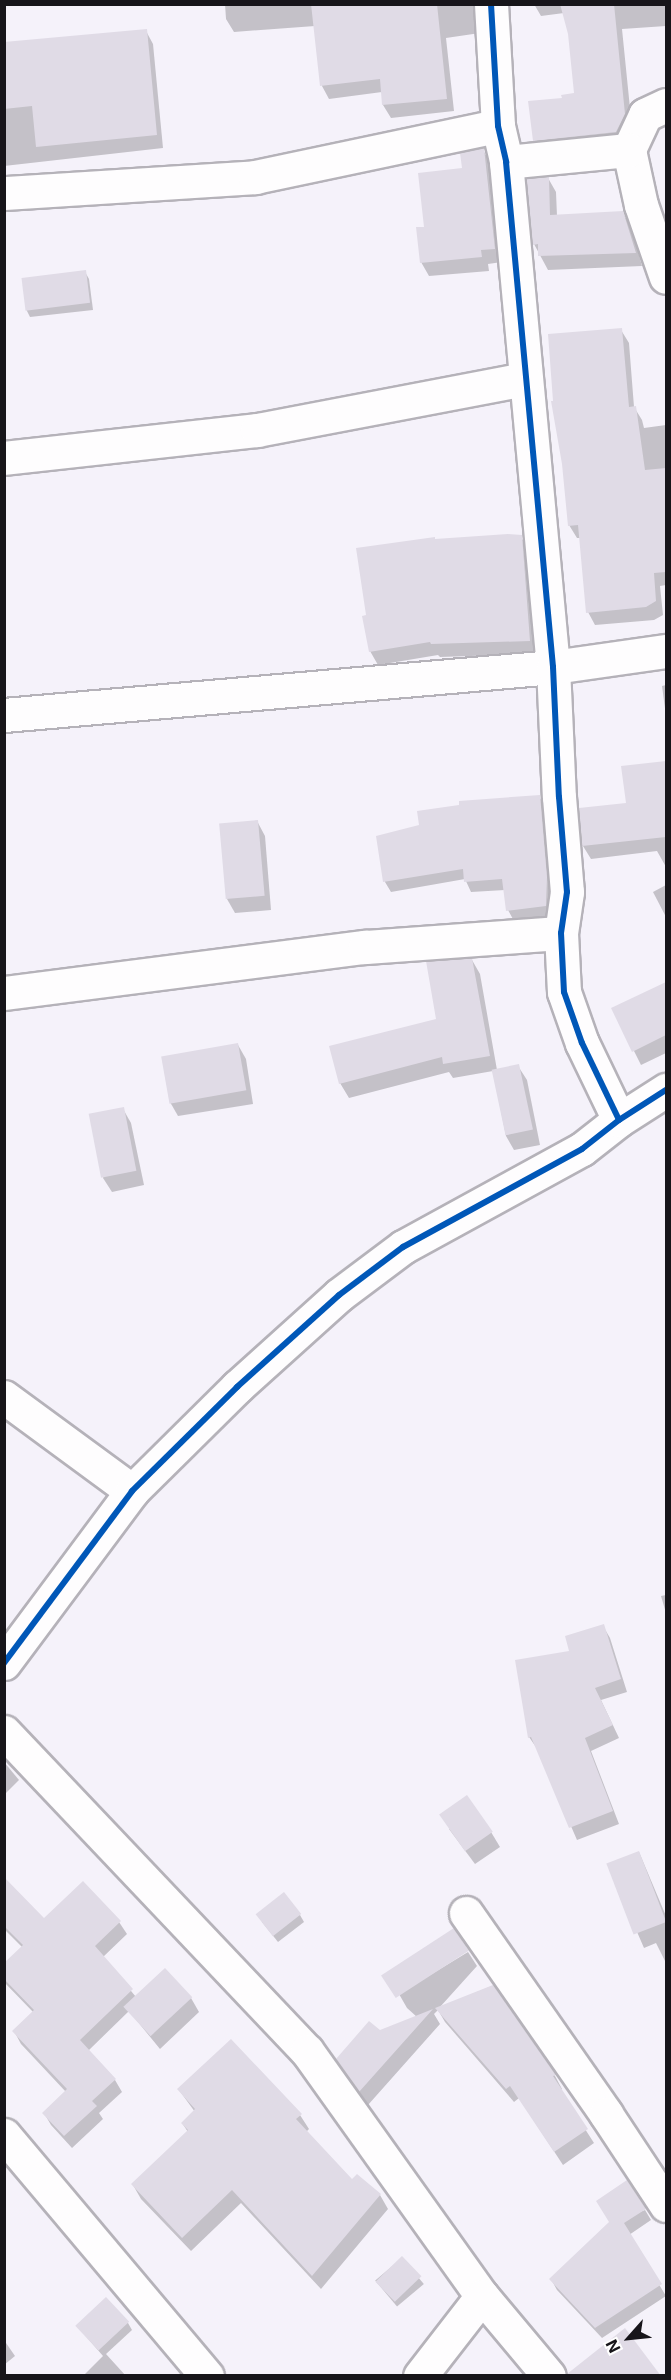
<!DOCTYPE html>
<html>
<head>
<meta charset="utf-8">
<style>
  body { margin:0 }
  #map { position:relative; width:671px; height:2380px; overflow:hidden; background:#f5f2fa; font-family:Inter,sans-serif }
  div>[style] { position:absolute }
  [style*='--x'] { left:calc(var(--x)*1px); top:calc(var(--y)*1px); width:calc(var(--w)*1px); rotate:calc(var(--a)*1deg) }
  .shadow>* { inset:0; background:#0003; transform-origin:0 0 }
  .building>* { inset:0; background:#e0dbe6; transform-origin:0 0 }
  .roads { filter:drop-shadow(2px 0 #b5b2b9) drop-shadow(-2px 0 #b5b2b9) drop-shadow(0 2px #b5b2b9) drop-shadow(0 -2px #b5b2b9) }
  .street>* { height:33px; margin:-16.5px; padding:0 16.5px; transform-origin:16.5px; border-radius:16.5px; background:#fefdfe }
  .cycleway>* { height:6px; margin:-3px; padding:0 3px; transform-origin:3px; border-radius:3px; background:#0057b8 }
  span { translate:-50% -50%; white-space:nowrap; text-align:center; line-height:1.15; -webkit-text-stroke:5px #fff; paint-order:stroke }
  .frame { position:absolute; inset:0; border:6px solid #17151a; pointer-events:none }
  .north { position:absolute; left:599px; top:2308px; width:60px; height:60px; -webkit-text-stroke:4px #fff; paint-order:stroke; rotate:243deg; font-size:16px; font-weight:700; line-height:24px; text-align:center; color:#17151a }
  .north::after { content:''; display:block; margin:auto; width:21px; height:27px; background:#17151a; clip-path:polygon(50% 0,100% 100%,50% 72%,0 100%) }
</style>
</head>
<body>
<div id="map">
  <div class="shadow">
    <div style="clip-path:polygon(225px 4px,477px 4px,480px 33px,446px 38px,454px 111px,391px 118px,383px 105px,382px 92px,329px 99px,322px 86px,315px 26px,234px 32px,226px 19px)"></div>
    <div style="clip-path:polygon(534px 4px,666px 4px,666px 26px,622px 29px,632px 128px,624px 145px,542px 153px,534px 140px,563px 99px,575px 95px,569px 34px,564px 13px,541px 16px)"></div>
    <div style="clip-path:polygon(146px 31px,153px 44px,163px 148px,4px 166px,4px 43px)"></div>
    <div style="clip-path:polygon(483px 150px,491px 164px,502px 262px,488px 264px,489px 271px,429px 276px,421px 262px,425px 228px,463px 170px)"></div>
    <div style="clip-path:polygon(548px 178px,556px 192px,557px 216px,623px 213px,631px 227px,642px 266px,548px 270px,534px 244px)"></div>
    <div style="clip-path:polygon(85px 272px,89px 279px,93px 310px,30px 317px,26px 309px)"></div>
    <div style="clip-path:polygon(621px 330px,629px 343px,634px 407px,642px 420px,644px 428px,666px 425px,666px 585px,660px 586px,663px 615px,654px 620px,595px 625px,588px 612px,581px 538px,577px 538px,569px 525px)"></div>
    <div style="clip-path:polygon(521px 537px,529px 550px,536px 654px,440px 657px,438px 655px,378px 665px,370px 651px,368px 616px,435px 541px)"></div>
    <div style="clip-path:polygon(666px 685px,666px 716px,662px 686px)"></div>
    <div style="clip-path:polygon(666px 763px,666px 867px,657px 851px,591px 859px,583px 846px,580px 809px,627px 804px,623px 768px)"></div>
    <div style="clip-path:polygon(539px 796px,545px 807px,552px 888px,551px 916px,514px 921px,508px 910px,505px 890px,471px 892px,465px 879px,391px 892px,385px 882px,378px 837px)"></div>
    <div style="clip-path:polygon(257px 821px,265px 836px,271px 910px,235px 913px,227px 899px)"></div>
    <div style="clip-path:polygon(666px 885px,666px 917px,653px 892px)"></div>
    <div style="clip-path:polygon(472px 960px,480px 974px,497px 1070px,518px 1066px,527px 1080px,540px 1145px,514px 1150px,506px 1136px,493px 1071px,453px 1078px,449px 1072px,349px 1098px,340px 1083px,437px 1020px)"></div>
    <div style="clip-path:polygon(666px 984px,666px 1053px,641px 1065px,613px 1009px)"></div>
    <div style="clip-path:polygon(238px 1045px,246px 1059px,253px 1104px,178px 1116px,170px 1102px)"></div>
    <div style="clip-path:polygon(123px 1109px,131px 1123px,144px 1185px,112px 1192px,103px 1178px)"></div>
    <div style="clip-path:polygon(666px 1595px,666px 1613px,661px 1596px)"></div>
    <div style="clip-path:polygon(603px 1626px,610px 1638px,627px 1692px,601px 1700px,619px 1738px,591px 1751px,619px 1824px,577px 1840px,538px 1750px,529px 1737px,571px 1652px)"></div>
    <div style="clip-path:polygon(4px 1762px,19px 1780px,4px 1795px)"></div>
    <div style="clip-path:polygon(449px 1829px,491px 1832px,500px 1847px,475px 1864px)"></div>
    <div style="clip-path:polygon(639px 1852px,666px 1916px,666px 1963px,656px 1943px,644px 1948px,608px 1865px)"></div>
    <div style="clip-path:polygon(4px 1879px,44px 1920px,119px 1922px,127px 1934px,103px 1957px,136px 1997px,191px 1998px,199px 2012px,160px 2049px,129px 2011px,88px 2051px,115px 2080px,122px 2092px,99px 2113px,103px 2119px,72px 2148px,51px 2125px,44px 2113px,66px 2092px,21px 2044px,14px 2031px,34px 2013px,4px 1982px,4px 1965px,23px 1948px,4px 1929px)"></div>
    <div style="clip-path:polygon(300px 1915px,304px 1922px,278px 1942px,262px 1922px)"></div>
    <div style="clip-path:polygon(468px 1952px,477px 1966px,440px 2007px,492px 1986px,555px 2076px,562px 2089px,560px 2090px,594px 2143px,563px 2165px,519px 2098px,514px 2102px,445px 2022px,438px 2010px,434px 2014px,440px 2024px,368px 2105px,337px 2059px,379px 2032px,417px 2017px,407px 2008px,399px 1994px)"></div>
    <div style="clip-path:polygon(179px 2090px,300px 2115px,309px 2129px,306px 2132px,352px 2181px,380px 2195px,388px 2209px,321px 2289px,241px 2203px,191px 2251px,141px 2199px,133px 2185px,188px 2132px,182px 2123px,195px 2112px)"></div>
    <div style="clip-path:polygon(645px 2210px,651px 2220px,629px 2235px,666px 2296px,602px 2338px,557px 2290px,551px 2279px,611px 2223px)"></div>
    <div style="left:402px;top:2258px;width:34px;height:35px;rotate:50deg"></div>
    <div style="clip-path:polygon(128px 2323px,132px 2330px,106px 2354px,126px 2376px,83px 2376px,103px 2356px,77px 2326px)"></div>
    <div style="clip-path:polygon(4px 2340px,15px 2356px,4px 2365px)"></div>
  </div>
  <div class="building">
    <div style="clip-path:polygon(311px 4px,437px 4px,447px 99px,382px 105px,380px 79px,320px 86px)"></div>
    <div style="clip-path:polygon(560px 4px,614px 4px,625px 114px,616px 132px,533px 141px,528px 101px,562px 98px,561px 95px,574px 93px,568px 34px)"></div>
    <div style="clip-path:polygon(147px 29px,157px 135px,36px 147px,32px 106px,4px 109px,4px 42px)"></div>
    <div style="clip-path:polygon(484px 148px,495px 249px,481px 250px,482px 257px,420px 263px,416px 227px,424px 227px,418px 173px,462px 168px,460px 153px)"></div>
    <div style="clip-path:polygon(549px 177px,550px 215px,623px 211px,636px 253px,538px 256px,538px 244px,533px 245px,526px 179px)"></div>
    <div style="left:86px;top:270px;width:33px;height:65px;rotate:83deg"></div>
    <div style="clip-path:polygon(622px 328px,629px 407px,636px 406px,645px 470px,666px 468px,666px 572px,654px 573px,656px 601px,646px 607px,586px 613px,578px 525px,568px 526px,562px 464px,551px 401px,553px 401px,548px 334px)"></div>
    <div style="clip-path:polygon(508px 534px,522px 535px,530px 641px,431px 644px,430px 642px,369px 652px,362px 616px,366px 615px,356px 548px,435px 537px,435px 539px)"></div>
    <div style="clip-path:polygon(666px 761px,666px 837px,582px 846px,579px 808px,626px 803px,621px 766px)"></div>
    <div style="clip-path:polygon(540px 795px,547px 877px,546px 906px,506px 911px,502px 879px,464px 882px,463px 869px,383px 882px,376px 836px,419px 825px,417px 811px,459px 805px,459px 801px)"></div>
    <div style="left:258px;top:820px;width:76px;height:39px;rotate:85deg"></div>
    <div style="clip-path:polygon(472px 958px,490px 1056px,443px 1064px,442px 1057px,339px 1084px,329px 1046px,436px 1019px,426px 961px)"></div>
    <div style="clip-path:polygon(666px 982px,666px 1035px,632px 1052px,611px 1008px)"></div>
    <div style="left:238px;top:1043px;width:48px;height:78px;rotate:80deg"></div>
    <div style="left:519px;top:1064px;width:67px;height:28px;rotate:78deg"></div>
    <div style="left:124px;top:1107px;width:65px;height:36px;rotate:79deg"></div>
    <div style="clip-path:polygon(604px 1624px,621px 1679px,595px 1688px,613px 1725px,585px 1738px,613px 1811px,569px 1828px,531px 1737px,528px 1738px,515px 1660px,569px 1651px,565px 1636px)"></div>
    <div style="left:467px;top:1795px;width:45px;height:34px;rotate:55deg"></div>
    <div style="left:639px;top:1851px;width:76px;height:35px;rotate:69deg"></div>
    <div style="clip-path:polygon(4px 1877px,44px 1918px,83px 1881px,121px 1921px,95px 1946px,133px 1989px,80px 2040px,116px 2079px,92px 2101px,97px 2106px,64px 2136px,42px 2113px,67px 2089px,12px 2031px,34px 2010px,4px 1979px,4px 1963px,23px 1945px,4px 1926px)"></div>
    <div style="left:284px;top:1892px;width:28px;height:36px;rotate:52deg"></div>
    <div style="left:454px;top:1928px;width:27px;height:87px;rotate:57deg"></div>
    <div style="left:165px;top:1968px;width:40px;height:57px;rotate:47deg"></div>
    <div style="clip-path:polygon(493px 1985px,556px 2075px,553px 2076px,588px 2129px,554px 2152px,510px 2086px,506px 2089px,435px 2008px)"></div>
    <div style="clip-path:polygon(433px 2009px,359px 2092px,336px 2059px,369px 2021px,380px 2030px)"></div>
    <div style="clip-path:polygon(231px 2039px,302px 2114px,296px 2119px,352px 2179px,357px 2174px,381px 2194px,312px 2276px,232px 2190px,182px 2238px,131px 2184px,188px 2130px,181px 2123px,195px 2109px,177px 2089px)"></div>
    <div style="clip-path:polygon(627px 2180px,646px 2209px,624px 2223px,662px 2284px,595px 2328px,549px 2279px,609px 2222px,596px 2201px)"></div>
    <div style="left:402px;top:2256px;width:28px;height:37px;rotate:46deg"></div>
    <div style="left:106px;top:2297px;width:34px;height:42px;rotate:47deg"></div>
    <div style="clip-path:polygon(625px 2328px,661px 2376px,567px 2376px,567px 2374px)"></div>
  </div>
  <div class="roads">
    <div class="street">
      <div style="--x:491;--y:4;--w:122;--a:86.7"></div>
      <div style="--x:498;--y:126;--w:37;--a:77"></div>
      <div style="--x:506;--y:162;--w:507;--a:84.68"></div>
      <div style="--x:553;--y:667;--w:130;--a:87.4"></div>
      <div style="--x:559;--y:797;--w:95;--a:85.2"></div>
      <div style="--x:567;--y:892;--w:41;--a:98.3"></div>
      <div style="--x:561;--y:933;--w:59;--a:87.1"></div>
      <div style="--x:564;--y:992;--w:54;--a:70.6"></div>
      <div style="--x:582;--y:1043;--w:85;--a:64.3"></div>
      <div style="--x:666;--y:105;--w:23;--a:155"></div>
      <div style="--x:645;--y:115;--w:38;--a:115"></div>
      <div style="--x:629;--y:150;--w:56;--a:77.7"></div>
      <div style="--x:641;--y:205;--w:76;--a:70.9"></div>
      <div style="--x:506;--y:162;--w:124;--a:-5.6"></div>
      <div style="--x:4;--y:193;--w:252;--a:-3.6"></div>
      <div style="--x:255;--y:177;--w:248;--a:-11.9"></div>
      <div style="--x:4;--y:458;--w:255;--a:-6.3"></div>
      <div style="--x:257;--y:430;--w:272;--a:-10.8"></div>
      <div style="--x:4;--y:715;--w:551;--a:-5"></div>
      <div style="--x:553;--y:667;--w:114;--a:-8.1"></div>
      <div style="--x:4;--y:993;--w:364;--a:-7.3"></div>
      <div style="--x:365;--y:947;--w:196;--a:-4.1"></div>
      <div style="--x:4;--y:1397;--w:159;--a:36.3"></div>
      <div style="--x:4;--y:1663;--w:214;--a:-53.3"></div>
      <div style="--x:132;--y:1491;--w:148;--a:-44.7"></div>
      <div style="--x:237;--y:1387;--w:137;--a:-42"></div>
      <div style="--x:339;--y:1295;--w:80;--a:-36.9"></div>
      <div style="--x:403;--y:1247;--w:204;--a:-28.7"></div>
      <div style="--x:582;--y:1149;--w:47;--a:-38.1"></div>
      <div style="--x:619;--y:1120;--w:56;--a:-32.6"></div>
      <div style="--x:4;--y:1732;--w:440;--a:46.5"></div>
      <div style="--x:307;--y:2051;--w:301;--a:54.5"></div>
      <div style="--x:482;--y:2296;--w:104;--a:50.1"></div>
      <div style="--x:466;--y:1913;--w:245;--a:55.1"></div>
      <div style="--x:606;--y:2114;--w:109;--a:56.6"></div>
      <div style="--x:4;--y:2135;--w:315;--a:49.9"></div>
      <div style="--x:420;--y:2376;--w:101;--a:-52.2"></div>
    </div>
  </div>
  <div class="cycleway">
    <div style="--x:491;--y:4;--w:122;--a:86.7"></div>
    <div style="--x:498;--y:126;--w:37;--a:77"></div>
    <div style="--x:506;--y:162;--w:507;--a:84.68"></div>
    <div style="--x:553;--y:667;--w:130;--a:87.4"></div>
    <div style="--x:559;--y:797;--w:95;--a:85.2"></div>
    <div style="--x:567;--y:892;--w:41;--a:98.3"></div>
    <div style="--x:561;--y:933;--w:59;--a:87.1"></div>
    <div style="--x:564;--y:992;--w:54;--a:70.6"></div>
    <div style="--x:582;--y:1043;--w:85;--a:64.3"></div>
    <div style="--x:4;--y:1663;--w:214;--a:-53.3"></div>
    <div style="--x:132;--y:1491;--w:148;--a:-44.7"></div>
    <div style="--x:237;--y:1387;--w:137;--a:-42"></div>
    <div style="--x:339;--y:1295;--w:80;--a:-36.9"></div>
    <div style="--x:403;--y:1247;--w:204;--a:-28.7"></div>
    <div style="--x:582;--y:1149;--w:47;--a:-38.1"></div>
    <div style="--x:619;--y:1120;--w:56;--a:-32.6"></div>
  </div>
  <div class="frame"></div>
  <div class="north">N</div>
</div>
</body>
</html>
